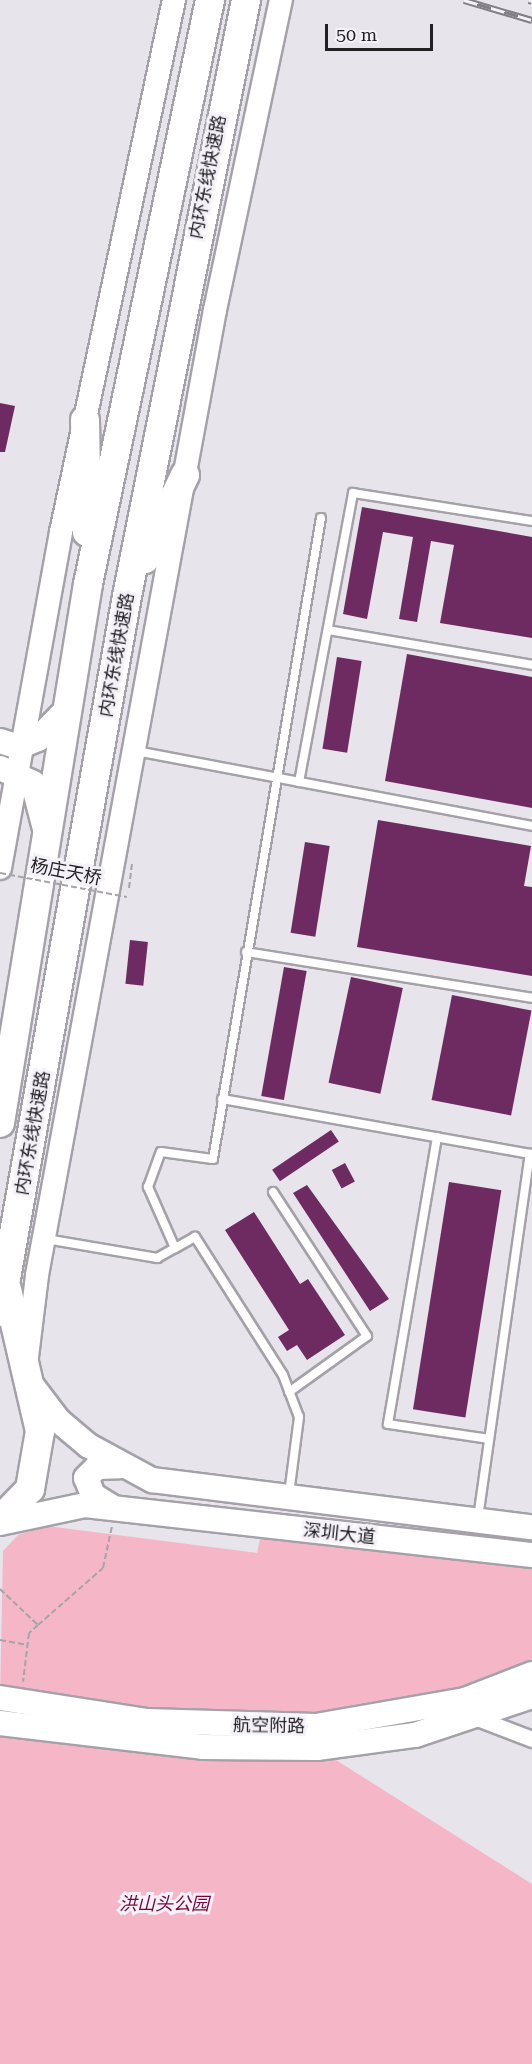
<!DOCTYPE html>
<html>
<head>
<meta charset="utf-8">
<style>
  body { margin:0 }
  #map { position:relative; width:532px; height:2064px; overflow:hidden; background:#e8e4ec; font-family:"Roboto Serif","Noto Sans SC",serif }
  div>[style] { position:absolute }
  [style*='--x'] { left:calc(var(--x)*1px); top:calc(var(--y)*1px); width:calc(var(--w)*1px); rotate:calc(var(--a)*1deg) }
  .green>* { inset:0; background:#f5b7c7 }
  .building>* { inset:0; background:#6e2b61; transform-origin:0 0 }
  .path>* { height:2px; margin-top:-1px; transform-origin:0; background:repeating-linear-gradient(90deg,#a6a3a9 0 6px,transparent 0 9px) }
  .roads { filter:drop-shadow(2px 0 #a5a1a9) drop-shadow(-2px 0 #a5a1a9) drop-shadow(0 2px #a5a1a9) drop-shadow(0 -2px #a5a1a9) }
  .lane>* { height:8px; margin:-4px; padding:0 4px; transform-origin:4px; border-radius:4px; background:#fff }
  .street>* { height:15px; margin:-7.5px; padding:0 7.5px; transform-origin:7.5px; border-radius:7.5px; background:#fff }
  .secondary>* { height:22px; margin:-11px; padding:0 11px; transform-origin:11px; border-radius:11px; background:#fff }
  .primary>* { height:24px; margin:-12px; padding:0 12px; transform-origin:12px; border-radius:12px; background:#fff }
  .highway>* { height:28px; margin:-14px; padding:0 14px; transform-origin:14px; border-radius:14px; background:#fff }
  .rail>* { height:7px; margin-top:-3.5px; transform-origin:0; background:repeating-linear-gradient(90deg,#f5f1f9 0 14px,#817e83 0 28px); box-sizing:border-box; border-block:2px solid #817e83 }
  .path-bridge>* { height:2px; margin-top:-1px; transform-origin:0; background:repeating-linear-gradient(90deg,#a6a3a9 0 6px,transparent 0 9px) }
  span { translate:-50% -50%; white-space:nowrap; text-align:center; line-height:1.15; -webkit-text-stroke:6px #f5f1f9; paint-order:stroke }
  .street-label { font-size:18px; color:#222023 }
  .park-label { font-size:18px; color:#78033a; font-style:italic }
  .scale { position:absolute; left:325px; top:24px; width:108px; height:27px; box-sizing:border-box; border:3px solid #222023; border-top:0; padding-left:8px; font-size:18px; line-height:21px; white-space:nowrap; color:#222023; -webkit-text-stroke:4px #f5f1f9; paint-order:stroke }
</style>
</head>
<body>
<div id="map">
  <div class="green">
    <div style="clip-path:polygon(263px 1525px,532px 1555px,532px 1674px,316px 1726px,0 1698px,3px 1551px,18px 1535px,47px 1526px,257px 1553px)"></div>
    <div style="clip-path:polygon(0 1723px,317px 1748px,532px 1884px,532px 2064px,0 2064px)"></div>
  </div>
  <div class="building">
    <div style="clip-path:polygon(0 403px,15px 406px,5px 452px,0 452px)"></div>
    <div style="clip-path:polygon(362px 507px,532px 537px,532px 638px,440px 623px,454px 545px,431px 541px,417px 622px,399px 619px,413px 537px,383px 532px,367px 619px,343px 614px)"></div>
    <div style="clip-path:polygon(407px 654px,532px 677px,532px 808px,385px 781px)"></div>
    <div style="left:337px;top:657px;width:25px;height:93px;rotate:9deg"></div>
    <div style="clip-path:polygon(378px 820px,531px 846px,524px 886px,532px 887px,532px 976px,357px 947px)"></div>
    <div style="left:305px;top:842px;width:25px;height:92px;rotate:9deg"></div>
    <div style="left:130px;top:940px;width:18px;height:44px;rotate:6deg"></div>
    <div style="left:284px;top:967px;width:23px;height:131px;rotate:10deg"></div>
    <div style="left:351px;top:977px;width:53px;height:108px;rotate:12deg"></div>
    <div style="left:452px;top:995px;width:81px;height:107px;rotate:11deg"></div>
    <div style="left:331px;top:1130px;width:14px;height:71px;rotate:56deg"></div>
    <div style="left:345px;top:1163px;width:21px;height:15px;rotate:62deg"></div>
    <div style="left:449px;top:1182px;width:53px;height:230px;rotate:9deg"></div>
    <div style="clip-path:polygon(307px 1185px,389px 1299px,370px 1311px,293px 1193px)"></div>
    <div style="clip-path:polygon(254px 1212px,300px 1284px,308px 1279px,345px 1335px,307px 1360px,297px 1345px,287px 1351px,278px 1337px,289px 1330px,225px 1230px)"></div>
  </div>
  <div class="path">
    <div style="--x:129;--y:888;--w:25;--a:-83"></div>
    <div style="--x:0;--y:1589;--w:52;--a:43.5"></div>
    <div style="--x:38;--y:1625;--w:12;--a:138"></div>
    <div style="--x:29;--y:1633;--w:49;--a:97"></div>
    <div style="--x:38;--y:1625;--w:86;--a:-41.2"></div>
    <div style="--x:103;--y:1568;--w:43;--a:-77.9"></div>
    <div style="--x:0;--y:1640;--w:27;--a:10"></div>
  </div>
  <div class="roads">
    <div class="lane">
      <div style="--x:328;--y:630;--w:207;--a:9.7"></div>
      <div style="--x:136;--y:751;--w:403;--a:10.7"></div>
      <div style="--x:299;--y:782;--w:294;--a:-79.4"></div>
      <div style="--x:353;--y:493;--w:181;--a:8.9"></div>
      <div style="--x:246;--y:952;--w:290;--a:9.1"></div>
      <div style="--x:222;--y:1099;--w:315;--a:10.1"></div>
      <div style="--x:437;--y:1137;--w:291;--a:99.7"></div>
      <div style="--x:388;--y:1424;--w:102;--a:8.4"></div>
      <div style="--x:273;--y:1192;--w:172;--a:56.9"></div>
      <div style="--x:367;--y:1336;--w:96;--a:144.3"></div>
      <div style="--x:46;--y:1239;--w:113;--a:9.7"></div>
      <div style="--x:157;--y:1258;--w:21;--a:-29"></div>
      <div style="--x:289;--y:1494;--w:78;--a:-82.6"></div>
      <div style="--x:299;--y:1417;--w:45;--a:-110.9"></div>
      <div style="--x:283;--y:1375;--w:164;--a:-122.5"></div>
      <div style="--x:195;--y:1237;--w:23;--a:151"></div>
      <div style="--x:175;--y:1248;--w:67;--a:-113.9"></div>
      <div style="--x:148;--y:1187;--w:37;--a:-70"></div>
      <div style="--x:161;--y:1152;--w:52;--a:7.7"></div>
      <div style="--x:213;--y:1159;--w:650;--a:-80.44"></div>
      <div style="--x:478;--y:1518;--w:368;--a:-81.9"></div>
    </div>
    <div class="street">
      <div style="--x:477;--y:1718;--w:59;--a:20.9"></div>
    </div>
    <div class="secondary">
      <div style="--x:0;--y:868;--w:341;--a:-79.7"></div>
      <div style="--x:61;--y:532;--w:544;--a:-78.01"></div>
      <div style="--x:27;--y:1357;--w:83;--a:-83"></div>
      <div style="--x:37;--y:1275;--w:981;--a:-79.55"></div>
      <div style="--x:215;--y:310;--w:317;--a:-78"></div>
    </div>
    <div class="primary">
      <div style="--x:0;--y:741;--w:20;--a:18"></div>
      <div style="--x:19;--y:747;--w:21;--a:-23"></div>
      <div style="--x:38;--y:739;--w:40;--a:-46"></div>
      <div style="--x:0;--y:768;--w:36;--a:24"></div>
      <div style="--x:33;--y:783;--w:48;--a:75.4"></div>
      <div style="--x:30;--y:1383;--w:48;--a:52.7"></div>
      <div style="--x:59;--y:1421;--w:39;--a:40"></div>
      <div style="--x:89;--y:1446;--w:72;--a:28.4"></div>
      <div style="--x:152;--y:1480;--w:383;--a:7.1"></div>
      <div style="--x:112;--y:1507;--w:22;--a:-148"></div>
      <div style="--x:93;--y:1495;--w:18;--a:-112"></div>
      <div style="--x:86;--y:1478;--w:16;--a:-45"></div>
      <div style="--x:97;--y:1467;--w:23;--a:-2"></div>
      <div style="--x:0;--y:1523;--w:87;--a:-12"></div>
      <div style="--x:85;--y:1505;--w:450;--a:6.4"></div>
      <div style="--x:0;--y:1698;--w:149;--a:8.9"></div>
      <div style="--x:147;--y:1721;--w:169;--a:1.7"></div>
      <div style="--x:316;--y:1726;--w:151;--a:-9.9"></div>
      <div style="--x:465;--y:1700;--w:72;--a:-21.2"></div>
      <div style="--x:0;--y:1723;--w:204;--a:6.7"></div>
      <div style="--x:203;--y:1747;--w:114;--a:0.5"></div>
      <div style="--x:317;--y:1748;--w:99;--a:-7.6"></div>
      <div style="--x:415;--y:1735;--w:123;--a:-18.4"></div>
    </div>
    <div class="highway">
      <div style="--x:85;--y:420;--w:112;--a:89"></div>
      <div style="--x:145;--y:559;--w:93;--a:-64.5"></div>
      <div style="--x:0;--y:1123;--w:546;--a:-80.73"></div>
      <div style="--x:88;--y:584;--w:597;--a:-78.2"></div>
      <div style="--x:0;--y:1312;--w:727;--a:-79.94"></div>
      <div style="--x:127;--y:596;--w:608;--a:-78.71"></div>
      <div style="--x:0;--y:1520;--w:43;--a:-45.9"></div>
      <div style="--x:30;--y:1489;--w:59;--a:-80.2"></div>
      <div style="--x:40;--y:1431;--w:146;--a:-103.1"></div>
    </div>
  </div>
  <div class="rail">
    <div style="--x:464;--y:0;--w:71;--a:16.4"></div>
    <div style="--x:529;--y:0;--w:3;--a:18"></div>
  </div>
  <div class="path-bridge">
    <div style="--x:0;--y:873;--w:129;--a:10.7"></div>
  </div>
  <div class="street-label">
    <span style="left:208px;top:177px;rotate:-79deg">内环东线快速路</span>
    <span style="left:117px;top:655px;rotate:-80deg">内环东线快速路</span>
    <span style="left:66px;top:872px;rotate:11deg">杨庄天桥</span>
    <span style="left:33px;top:1133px;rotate:-80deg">内环东线快速路</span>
    <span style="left:339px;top:1534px;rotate:6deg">深圳大道</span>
    <span style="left:269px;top:1726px;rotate:1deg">航空附路</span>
  </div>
  <div class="park-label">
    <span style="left:164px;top:1904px">洪山头公园</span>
  </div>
  <div class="scale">50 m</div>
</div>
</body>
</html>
